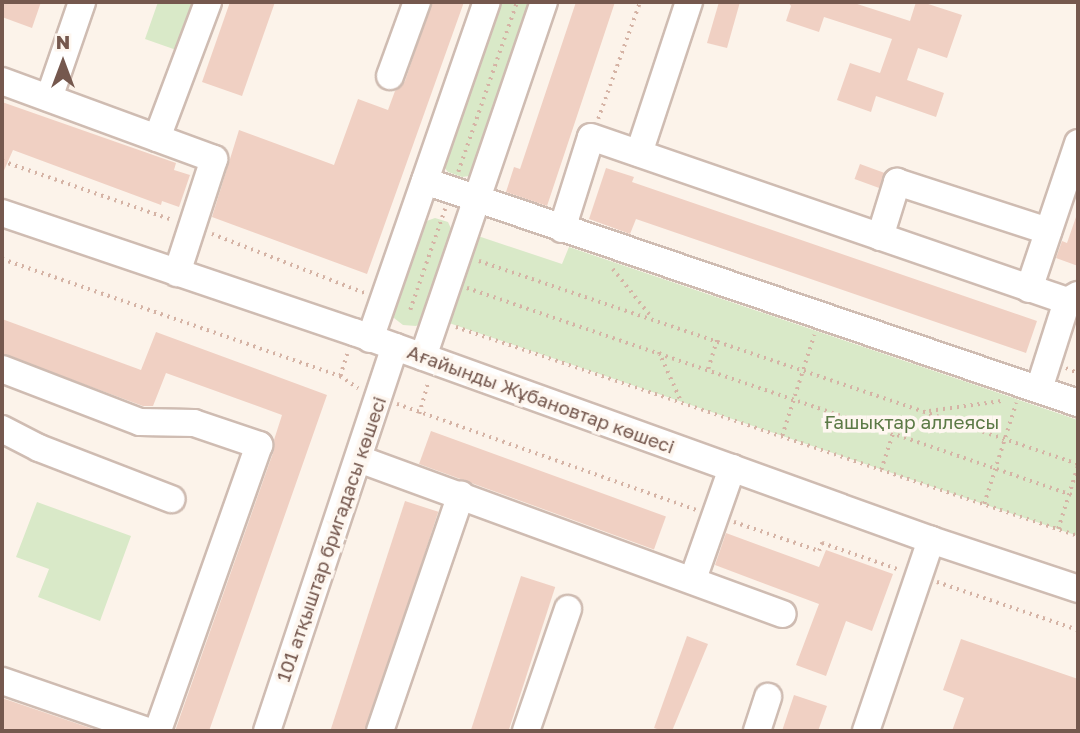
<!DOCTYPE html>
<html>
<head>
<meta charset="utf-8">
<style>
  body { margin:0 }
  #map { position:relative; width:1080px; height:733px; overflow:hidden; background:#fcf3ea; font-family:"Golos Text",sans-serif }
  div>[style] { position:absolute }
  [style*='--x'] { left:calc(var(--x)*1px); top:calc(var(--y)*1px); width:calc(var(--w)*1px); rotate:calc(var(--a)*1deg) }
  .green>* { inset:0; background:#d9e9c8 }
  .building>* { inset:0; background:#f0d0c3; transform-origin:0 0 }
  .path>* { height:3.5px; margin-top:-1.75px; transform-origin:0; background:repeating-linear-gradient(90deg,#d5b3a5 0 2px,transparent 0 7px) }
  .roads { filter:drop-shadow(2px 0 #cfbcb2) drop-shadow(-2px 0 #cfbcb2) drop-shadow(0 2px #cfbcb2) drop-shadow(0 -2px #cfbcb2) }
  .minor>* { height:26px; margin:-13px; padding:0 13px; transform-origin:13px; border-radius:13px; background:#fff }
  span { translate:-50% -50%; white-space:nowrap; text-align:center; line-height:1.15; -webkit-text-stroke:7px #fef7f0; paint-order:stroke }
  .street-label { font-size:19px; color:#75584e }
  .park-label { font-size:19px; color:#5b7a46 }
  .frame { position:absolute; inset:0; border:4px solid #75584e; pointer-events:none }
  .north { position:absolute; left:28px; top:28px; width:70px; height:70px; -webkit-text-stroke:5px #fef7f0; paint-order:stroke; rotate:0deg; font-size:19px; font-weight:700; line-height:28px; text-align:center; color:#75584e }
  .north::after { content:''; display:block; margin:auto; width:24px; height:32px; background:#75584e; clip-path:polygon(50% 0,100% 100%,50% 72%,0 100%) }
</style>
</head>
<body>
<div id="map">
  <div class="green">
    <div style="clip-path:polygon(158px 2px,200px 2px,182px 52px,145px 39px)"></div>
    <div style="clip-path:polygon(497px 2px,534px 2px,477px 169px,470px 176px,462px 177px,448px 172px,443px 166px)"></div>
    <div style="clip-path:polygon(435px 218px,448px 222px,454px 235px,426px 320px,416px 326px,403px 325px,394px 318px,392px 307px,421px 223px)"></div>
    <div style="clip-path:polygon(478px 236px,562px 264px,569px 247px,1078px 420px,1078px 536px,449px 323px)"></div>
    <div style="clip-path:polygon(37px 502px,131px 536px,100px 621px,38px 597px,49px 569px,16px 557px)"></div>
  </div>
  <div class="building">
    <div style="clip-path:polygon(2px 2px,41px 2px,32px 28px,2px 17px)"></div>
    <div style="clip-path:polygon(230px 2px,275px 2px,242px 96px,202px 82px)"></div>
    <div style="clip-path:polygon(432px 2px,464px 2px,367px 274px,212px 217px,239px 130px,334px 165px,358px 99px,388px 110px,395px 91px,405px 81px)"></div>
    <div style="clip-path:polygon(576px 2px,615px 2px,547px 206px,506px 192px,514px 167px,520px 169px)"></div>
    <div style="clip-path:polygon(719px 2px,740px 2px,727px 48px,707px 43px)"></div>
    <div style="clip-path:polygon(788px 2px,851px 2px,910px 21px,916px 2px,922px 2px,962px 15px,947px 58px,918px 48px,907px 80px,944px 93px,936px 117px,876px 96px,871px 112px,837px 100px,850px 63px,880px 73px,892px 39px,824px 17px,819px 32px,786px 21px,791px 6px)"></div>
    <div style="clip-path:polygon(2px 102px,176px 163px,174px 170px,190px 175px,179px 207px,162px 201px,161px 205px,13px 150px,2px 175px)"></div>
    <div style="left:860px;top:164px;width:27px;height:16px;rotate:20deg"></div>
    <div style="clip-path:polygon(606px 168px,634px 177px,632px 182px,1037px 321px,1026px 353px,636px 219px,630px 234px,589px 219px)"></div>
    <div style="clip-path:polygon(1076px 217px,1078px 217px,1078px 266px,1056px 258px,1062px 241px,1067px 243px)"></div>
    <div style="clip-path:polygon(2px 319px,141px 370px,156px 332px,327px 395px,209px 731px,175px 731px,274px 450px,274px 440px,282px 415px,166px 373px,153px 406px,143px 406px,2px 354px)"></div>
    <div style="left:431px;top:431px;width:250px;height:35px;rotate:20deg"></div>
    <div style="left:405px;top:501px;width:35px;height:244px;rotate:18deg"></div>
    <div style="clip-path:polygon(726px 533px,819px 567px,826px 550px,893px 574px,872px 631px,846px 621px,826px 676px,796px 665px,819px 604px,715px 565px)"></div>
    <div style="left:521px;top:576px;width:36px;height:163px;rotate:18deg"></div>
    <div style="clip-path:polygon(687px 636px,708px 644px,672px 731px,663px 731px,654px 728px)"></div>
    <div style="clip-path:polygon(961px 639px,1078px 679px,1078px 731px,952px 731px,964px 698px,943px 690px)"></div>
    <div style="clip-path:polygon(794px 695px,827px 706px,818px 731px,782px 731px)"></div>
    <div style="clip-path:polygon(2px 698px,99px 731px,11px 731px,2px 728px)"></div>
  </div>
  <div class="path">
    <div style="--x:598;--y:119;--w:124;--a:-70.3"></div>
    <div style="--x:2;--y:161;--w:180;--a:19.1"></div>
    <div style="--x:458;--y:172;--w:180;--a:-70.9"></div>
    <div style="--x:212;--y:234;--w:164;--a:21.1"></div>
    <div style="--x:2;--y:259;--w:358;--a:19.1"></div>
    <div style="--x:340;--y:376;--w:22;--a:34"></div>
    <div style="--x:479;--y:261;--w:632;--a:18.72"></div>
    <div style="--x:613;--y:269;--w:59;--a:51.2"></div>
    <div style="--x:467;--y:288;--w:646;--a:18.88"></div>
    <div style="--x:410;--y:310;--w:107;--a:-70.9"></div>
    <div style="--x:456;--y:327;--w:656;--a:18.57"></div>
    <div style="--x:659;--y:352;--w:54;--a:65.8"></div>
    <div style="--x:1066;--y:368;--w:13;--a:23"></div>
    <div style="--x:708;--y:369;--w:31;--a:-73"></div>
    <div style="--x:340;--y:376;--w:23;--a:-72"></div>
    <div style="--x:397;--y:404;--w:318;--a:19.5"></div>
    <div style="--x:929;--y:411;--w:73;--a:-7.9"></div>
    <div style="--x:419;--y:414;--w:32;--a:-74"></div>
    <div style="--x:782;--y:436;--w:106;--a:-72.4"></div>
    <div style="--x:881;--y:470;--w:39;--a:-72"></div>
    <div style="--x:984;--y:504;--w:106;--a:-72.4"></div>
    <div style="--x:734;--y:522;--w:90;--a:18.8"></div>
    <div style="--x:819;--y:551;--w:9;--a:-69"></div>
    <div style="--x:822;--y:543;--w:83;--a:19.1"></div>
    <div style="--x:1058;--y:529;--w:67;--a:-72.6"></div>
    <div style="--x:937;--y:582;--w:149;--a:18.8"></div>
  </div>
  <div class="roads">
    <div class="minor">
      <div style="--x:390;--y:76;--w:79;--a:-70"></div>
      <div style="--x:2;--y:81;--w:226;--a:20.2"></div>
      <div style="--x:214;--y:159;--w:120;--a:108"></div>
      <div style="--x:49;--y:98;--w:102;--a:-71"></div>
      <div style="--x:157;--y:138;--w:145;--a:-69.4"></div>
      <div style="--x:639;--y:153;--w:159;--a:-71.7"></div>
      <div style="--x:425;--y:181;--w:690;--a:18.78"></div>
      <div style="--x:2;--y:213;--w:372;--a:18.7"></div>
      <div style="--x:354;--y:332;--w:613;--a:19.82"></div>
      <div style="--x:931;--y:540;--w:155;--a:18.4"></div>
      <div style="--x:562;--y:229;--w:96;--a:-72.5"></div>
      <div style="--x:591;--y:137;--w:503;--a:19.01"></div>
      <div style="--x:1067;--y:301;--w:13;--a:-29"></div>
      <div style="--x:880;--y:237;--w:58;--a:-72.8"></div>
      <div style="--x:897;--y:182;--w:159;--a:18"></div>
      <div style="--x:1029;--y:289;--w:154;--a:-71.4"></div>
      <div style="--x:370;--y:339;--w:357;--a:-70.9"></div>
      <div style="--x:423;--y:357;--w:375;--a:-71.2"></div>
      <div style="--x:2;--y:369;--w:148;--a:21"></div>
      <div style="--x:140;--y:422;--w:54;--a:1.1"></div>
      <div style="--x:194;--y:423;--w:69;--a:18.7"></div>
      <div style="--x:259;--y:445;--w:303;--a:109.5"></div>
      <div style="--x:1039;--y:389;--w:92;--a:-72.3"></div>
      <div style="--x:2;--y:429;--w:42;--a:27.2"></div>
      <div style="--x:39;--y:448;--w:142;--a:21.1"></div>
      <div style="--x:359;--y:459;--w:451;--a:20.1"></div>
      <div style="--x:693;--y:579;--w:118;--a:-70.6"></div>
      <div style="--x:2;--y:681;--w:153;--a:19"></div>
      <div style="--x:267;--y:731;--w:405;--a:-71.6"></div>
      <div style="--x:380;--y:731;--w:250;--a:-71.1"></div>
      <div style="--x:526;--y:731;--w:129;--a:-71"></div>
      <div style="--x:757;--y:731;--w:36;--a:-72"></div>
      <div style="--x:866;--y:731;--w:202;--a:-71.2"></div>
    </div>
  </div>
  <div class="street-label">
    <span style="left:541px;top:399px;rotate:20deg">Ағайынды Жұбановтар көшесі</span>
    <span style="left:331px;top:539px;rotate:-71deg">101 атқыштар бригадасы көшесі</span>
  </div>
  <div class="park-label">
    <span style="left:912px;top:422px">Ғашықтар аллеясы</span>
  </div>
  <div class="frame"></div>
  <div class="north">N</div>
</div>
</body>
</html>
